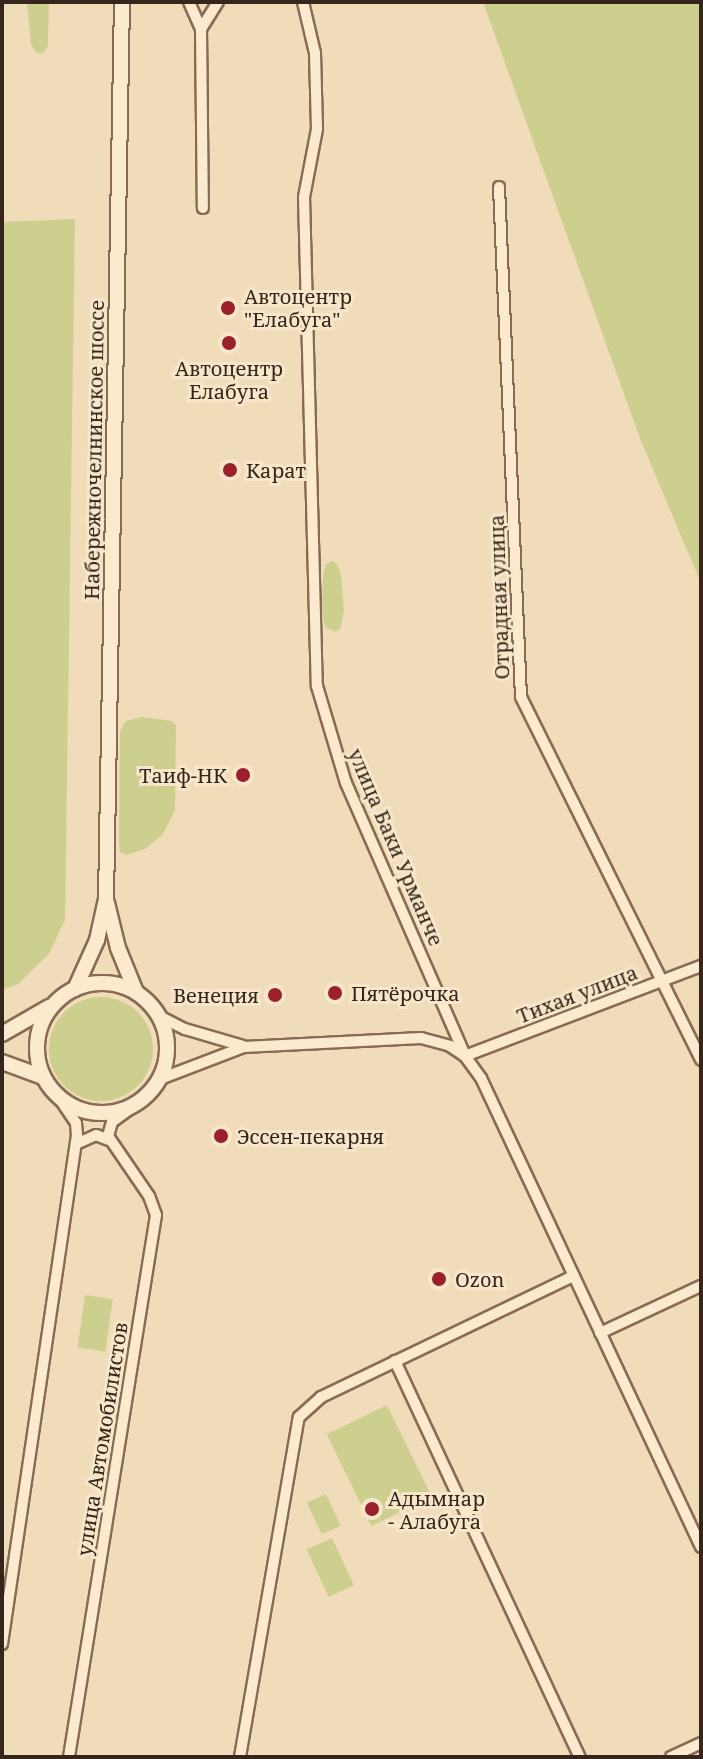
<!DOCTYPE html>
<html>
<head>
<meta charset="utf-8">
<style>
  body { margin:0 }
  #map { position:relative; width:703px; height:1759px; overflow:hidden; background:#f1dcba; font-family:"Noto Serif",serif }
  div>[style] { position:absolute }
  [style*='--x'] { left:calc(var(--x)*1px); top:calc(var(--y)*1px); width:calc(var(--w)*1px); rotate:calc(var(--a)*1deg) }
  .green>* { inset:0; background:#cdcf8e; transform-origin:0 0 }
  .round { border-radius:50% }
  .roads { filter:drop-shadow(2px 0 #896b54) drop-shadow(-2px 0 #896b54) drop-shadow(0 2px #896b54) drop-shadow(0 -2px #896b54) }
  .street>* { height:10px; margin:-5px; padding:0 5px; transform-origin:5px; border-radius:5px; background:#fbeace }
  .secondary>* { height:14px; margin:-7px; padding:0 7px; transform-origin:7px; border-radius:7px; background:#fbeace }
  .secondary>.ring { margin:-7px; padding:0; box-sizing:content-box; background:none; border:14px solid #fbeace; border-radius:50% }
  .dots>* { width:22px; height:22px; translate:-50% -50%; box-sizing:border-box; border:4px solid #f8e6ca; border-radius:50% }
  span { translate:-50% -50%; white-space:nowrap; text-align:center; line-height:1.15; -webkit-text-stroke:6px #f8e6ca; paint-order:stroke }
  .poi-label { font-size:20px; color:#36251a }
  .left { translate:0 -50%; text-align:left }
  .right { translate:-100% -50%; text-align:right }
  .street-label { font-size:20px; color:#36251a }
  .frame { position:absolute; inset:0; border:4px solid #36251a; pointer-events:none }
</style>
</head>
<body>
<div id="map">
  <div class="green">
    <div style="clip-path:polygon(27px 2px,49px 2px,48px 46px,43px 53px,37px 53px,31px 45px)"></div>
    <div style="clip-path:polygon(483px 2px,701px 2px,701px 583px,641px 441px)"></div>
    <div style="clip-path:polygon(75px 219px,65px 920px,49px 954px,18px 984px,2px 990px,2px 222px)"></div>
    <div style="clip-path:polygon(332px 561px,337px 564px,341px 575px,344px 611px,340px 629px,335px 632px,325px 627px,322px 615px,323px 576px,326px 564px)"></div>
    <div style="clip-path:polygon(142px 717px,172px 721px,176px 725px,175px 810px,163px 834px,145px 849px,126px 855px,120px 852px,119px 845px,120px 731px,126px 721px)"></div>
    <div class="round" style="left:49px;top:997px;width:104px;height:104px"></div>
    <div style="left:85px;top:1295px;width:28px;height:53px;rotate:8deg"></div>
    <div style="left:387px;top:1405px;width:102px;height:67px;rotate:64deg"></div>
    <div style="left:326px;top:1494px;width:35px;height:21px;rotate:65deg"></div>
    <div style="left:332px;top:1538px;width:52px;height:28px;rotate:65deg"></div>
  </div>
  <div class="roads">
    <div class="street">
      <div style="--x:189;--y:2;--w:30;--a:66"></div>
      <div style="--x:201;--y:29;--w:179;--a:89.4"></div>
      <div style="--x:303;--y:2;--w:52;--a:76.8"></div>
      <div style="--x:315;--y:53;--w:76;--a:88.5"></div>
      <div style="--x:317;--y:129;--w:69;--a:100.8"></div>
      <div style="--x:304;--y:197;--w:489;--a:88.5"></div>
      <div style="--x:317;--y:686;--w:101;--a:73.4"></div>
      <div style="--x:346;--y:783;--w:298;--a:66.4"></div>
      <div style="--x:465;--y:1056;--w:27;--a:54"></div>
      <div style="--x:481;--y:1078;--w:518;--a:64.87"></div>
      <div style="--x:201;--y:29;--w:32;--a:-58"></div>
      <div style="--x:499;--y:187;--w:510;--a:87.53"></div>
      <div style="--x:521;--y:697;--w:405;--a:63.6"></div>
      <div style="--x:159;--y:1016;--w:29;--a:27"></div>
      <div style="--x:185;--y:1029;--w:60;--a:16.3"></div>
      <div style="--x:160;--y:1079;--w:90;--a:-20.9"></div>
      <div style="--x:244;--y:1047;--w:177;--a:-2.9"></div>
      <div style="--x:421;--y:1038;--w:30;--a:15"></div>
      <div style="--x:450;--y:1046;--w:18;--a:34"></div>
      <div style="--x:465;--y:1056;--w:253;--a:-20.9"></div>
      <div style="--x:76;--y:1144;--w:22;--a:-24"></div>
      <div style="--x:96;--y:1135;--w:14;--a:21"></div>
      <div style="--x:600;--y:1333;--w:111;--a:-25"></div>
      <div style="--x:395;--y:1361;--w:437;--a:65"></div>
      <div style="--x:2;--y:1644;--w:514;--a:-81.62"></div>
      <div style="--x:77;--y:1135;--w:12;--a:-95"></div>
      <div style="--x:76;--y:1123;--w:30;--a:-124"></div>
      <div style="--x:69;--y:1757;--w:549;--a:-80.88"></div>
      <div style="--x:156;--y:1215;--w:20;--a:-110"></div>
      <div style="--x:149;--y:1196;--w:73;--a:-124.3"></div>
      <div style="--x:108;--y:1136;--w:15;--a:-74"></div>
      <div style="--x:112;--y:1122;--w:32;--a:-36"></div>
      <div style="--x:240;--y:1757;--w:345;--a:-80.2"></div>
      <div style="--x:299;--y:1417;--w:30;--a:-42"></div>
      <div style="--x:321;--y:1397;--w:280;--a:-25.6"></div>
      <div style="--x:671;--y:1757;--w:33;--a:-25"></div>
    </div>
    <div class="secondary">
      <div style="--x:107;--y:903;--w:46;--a:76.3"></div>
      <div style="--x:118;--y:948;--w:48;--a:67.8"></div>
      <div class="ring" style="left:37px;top:983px;width:116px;height:116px"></div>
      <div style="--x:75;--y:989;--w:54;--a:-65.8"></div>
      <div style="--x:97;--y:940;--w:42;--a:-77.6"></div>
      <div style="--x:106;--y:899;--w:897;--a:-88.98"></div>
      <div style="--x:2;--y:1034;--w:54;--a:-29.9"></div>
      <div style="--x:2;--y:1062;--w:44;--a:20.1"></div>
    </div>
  </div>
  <div class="dots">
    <div style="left:228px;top:308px;background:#9c1f2c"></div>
    <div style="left:229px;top:343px;background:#9c1f2c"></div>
    <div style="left:230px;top:470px;background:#9c1f2c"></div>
    <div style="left:243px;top:775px;background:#9c1f2c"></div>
    <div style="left:335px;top:993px;background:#9c1f2c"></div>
    <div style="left:275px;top:995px;background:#9c1f2c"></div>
    <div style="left:221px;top:1136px;background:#9c1f2c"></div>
    <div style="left:439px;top:1279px;background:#9c1f2c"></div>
    <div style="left:372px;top:1509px;background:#9c1f2c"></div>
  </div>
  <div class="poi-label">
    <span class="left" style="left:244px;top:308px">Автоцентр<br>"Елабуга"</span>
    <span style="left:229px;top:380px">Автоцентр<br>Елабуга</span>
    <span class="left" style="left:246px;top:470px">Карат</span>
    <span class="right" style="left:227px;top:775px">Таиф-НК</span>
    <span class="left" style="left:351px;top:993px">Пятёрочка</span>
    <span class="right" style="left:259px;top:995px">Венеция</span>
    <span class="left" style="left:237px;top:1136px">Эссен-пекарня</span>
    <span class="left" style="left:455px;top:1279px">Ozon</span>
    <span class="left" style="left:388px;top:1510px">Адымнар<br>- Алабуга</span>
  </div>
  <div class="street-label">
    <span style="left:94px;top:450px;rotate:-89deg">Набережночелнинское шоссе</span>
    <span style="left:499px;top:597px;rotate:-92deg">Отрадная улица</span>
    <span style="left:396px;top:847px;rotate:67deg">улица Баки Урманче</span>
    <span style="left:577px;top:994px;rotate:-21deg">Тихая улица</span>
    <span style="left:102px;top:1439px;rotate:-81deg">улица Автомобилистов</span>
  </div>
  <div class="frame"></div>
</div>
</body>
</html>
